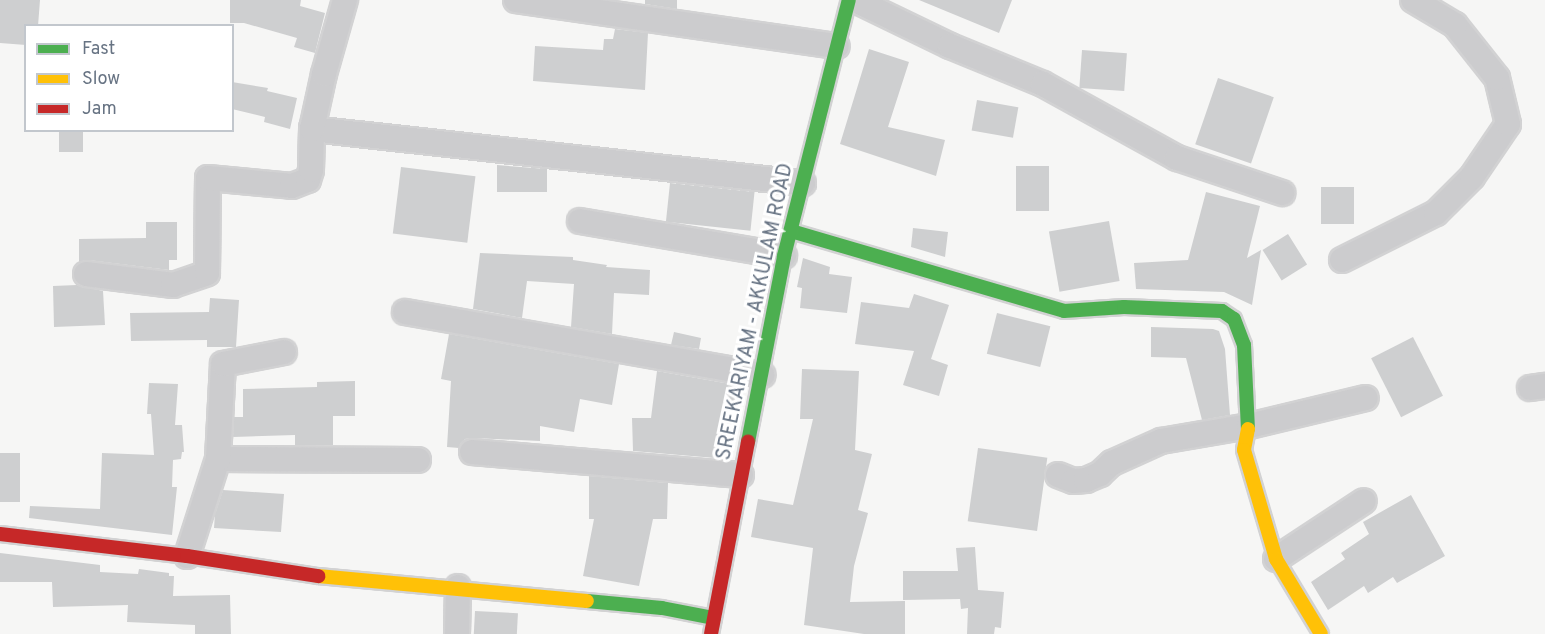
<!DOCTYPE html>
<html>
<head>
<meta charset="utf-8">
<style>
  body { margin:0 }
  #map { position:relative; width:1545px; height:634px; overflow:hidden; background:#f6f6f5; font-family:Overpass,sans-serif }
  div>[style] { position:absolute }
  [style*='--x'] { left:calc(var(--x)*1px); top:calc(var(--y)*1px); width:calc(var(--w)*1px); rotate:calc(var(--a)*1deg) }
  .building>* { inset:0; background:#cecfd0; transform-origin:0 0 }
  .roads { filter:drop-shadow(2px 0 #d2d2d3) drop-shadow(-2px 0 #d2d2d3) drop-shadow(0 2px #d2d2d3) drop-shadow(0 -2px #d2d2d3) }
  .street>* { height:24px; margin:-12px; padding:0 12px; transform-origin:12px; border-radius:12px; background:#ccccce }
  .fast>* { height:14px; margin:-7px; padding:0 7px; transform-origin:7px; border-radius:7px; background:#4caf50 }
  .slow>* { height:14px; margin:-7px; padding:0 7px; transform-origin:7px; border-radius:7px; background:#ffc107 }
  .jam>* { height:14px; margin:-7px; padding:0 7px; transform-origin:7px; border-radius:7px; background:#c62828 }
  span { translate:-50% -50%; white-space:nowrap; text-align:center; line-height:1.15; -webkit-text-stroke:6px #fff; paint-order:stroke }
  .street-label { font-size:20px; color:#677383 }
  .legend { position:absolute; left:24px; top:24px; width:210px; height:108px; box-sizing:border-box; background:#fff; border:2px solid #c2c7cd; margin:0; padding:8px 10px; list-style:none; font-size:18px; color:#677383 }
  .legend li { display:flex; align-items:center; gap:12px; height:30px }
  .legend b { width:30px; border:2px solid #c2c7cd }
</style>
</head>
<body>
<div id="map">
  <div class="building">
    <div style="clip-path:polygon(0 0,40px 0,38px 26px,26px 26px,26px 45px,0 43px)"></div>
    <div style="clip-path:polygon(230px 0,301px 0,300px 6px,325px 13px,315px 53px,294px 47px,297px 38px,244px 23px,230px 23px)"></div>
    <div style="clip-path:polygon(645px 0,677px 0,677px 9px,645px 4px)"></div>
    <div style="clip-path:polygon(919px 0,1012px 0,999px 33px)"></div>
    <div style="clip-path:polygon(615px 29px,648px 33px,645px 90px,533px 81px,535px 46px,603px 50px,604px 39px,613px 39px)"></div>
    <div style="clip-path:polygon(869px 49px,909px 62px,888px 127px,945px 140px,936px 176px,840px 144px)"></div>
    <div style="left:1082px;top:50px;width:45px;height:38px;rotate:4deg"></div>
    <div style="left:1218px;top:78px;width:59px;height:70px;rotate:19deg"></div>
    <div style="clip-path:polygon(232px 82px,268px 88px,267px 91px,297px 98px,290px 129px,264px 122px,265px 117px,232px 109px)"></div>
    <div style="left:977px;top:100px;width:42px;height:31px;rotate:10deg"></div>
    <div style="left:59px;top:130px;width:24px;height:22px"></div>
    <div style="clip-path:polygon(497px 165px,547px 169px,547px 192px,497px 192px)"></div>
    <div style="left:1016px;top:166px;width:33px;height:45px"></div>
    <div style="left:401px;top:167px;width:75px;height:67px;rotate:7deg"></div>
    <div style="left:670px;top:183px;width:85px;height:39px;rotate:6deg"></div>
    <div style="left:1321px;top:187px;width:33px;height:37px"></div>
    <div style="clip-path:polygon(1206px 192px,1260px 206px,1247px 258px,1261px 250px,1252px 305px,1224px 292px,1136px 289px,1134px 263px,1188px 260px)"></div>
    <div style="left:1109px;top:221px;width:61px;height:61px;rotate:80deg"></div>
    <div style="clip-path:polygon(146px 222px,177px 222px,177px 260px,169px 260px,169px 270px,88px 260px,79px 262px,79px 239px,146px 238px)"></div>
    <div style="clip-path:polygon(913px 228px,948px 232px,945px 257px,911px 247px)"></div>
    <div style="left:1288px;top:234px;width:36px;height:30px;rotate:58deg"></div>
    <div style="clip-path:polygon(480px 253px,573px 257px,573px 260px,607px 265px,606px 267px,650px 270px,649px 295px,614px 293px,612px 334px,571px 327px,574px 284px,527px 281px,522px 318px,473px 309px)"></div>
    <div style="clip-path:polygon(803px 258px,830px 267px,829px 274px,852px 277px,847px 313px,800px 308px,802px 288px,797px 287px)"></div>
    <div style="clip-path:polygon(77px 285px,103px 291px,105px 325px,54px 327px,53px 286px)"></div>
    <div style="clip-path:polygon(914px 294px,949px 305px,931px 359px,948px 365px,939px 396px,903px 385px,914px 351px,855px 344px,861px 302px,909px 308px)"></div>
    <div style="clip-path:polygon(210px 298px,239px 300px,236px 347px,207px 347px,207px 340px,131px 341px,130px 313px,209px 312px)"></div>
    <div style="left:997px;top:313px;width:55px;height:42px;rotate:14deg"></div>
    <div style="clip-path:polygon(1151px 327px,1213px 329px,1219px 331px,1225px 349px,1230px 415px,1202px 420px,1186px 358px,1151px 357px)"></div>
    <div style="clip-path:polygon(674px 332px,701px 338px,699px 349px,671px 345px)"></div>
    <div style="clip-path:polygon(449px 334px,619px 364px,612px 405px,580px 399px,574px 432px,540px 426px,540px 441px,473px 438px,465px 439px,459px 448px,447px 447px,451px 381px,441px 379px)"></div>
    <div style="left:1413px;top:337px;width:66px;height:47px;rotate:63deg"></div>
    <div style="clip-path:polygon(802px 369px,859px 371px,855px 450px,872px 454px,858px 510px,868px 513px,854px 566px,850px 602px,905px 601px,905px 634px,864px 634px,804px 625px,813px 548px,751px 537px,758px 499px,793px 505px,813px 419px,800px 419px)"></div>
    <div style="clip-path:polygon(657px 371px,736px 385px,732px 426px,721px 425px,715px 458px,633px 451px,632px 418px,651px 418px)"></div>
    <div style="clip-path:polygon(355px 381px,355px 416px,333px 416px,333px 445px,295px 445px,295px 435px,233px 437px,234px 417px,243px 417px,243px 389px,317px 387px,317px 382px)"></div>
    <div style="clip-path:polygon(149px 383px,178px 384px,175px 425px,182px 425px,184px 452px,182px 452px,181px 459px,173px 460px,172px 487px,177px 487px,172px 535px,29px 518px,30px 506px,100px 509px,102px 453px,154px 455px,151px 414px,147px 414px)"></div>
    <div style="left:978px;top:448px;width:70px;height:74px;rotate:8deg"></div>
    <div style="left:0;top:453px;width:20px;height:49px"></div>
    <div style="clip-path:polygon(589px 476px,668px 483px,667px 519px,653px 519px,639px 586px,583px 576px,594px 519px,589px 519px)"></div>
    <div style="clip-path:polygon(223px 490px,284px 494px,281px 532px,214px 528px,215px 514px)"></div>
    <div style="clip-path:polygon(1411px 495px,1445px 556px,1397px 583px,1393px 577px,1368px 593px,1364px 586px,1328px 610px,1311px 582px,1345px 559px,1341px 553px,1369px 534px,1363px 522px)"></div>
    <div style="clip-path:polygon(975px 547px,978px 590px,1004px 592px,1001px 628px,995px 627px,994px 634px,967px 634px,968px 608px,961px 609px,960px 599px,903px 600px,903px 571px,958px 571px,956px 548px)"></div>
    <div style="clip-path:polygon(0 553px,100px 565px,100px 572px,138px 574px,139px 569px,169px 573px,169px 576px,174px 576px,173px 596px,230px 595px,231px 634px,195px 634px,195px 625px,127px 622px,128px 605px,53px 607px,52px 582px,0 582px)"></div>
    <div style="left:475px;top:611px;width:43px;height:23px;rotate:3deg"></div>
  </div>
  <div class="roads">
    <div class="street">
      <div style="--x:516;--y:0;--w:324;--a:8.2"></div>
      <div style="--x:855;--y:0;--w:106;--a:25.8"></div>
      <div style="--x:950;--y:46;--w:100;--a:22.2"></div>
      <div style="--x:1043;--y:84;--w:153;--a:28.9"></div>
      <div style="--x:1177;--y:158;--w:111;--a:18.4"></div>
      <div style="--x:312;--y:129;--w:494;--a:6.3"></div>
      <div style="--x:580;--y:221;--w:207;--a:9.7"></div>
      <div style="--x:1342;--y:260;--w:105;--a:-26.6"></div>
      <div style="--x:1436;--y:213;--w:51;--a:-45"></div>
      <div style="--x:1472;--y:177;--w:64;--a:-55.8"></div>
      <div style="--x:1508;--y:124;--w:47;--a:-103.4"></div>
      <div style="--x:1497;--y:78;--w:68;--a:-128.4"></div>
      <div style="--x:1455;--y:25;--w:49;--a:-149.2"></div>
      <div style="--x:86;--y:274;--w:88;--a:7.2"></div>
      <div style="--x:173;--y:285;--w:36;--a:-19"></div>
      <div style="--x:207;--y:273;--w:95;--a:-89.4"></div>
      <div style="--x:208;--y:178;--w:84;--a:5.4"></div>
      <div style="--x:292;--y:186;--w:17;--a:-21"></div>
      <div style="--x:308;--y:180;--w:10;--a:-73"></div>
      <div style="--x:311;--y:170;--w:41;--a:-88.6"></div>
      <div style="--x:312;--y:129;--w:56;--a:-77.7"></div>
      <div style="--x:324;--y:74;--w:77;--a:-74.2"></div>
      <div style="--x:405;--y:312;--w:363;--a:10"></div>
      <div style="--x:1530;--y:388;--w:15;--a:-8"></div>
      <div style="--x:472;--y:452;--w:270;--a:4.9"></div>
      <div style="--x:218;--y:459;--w:200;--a:0.3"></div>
      <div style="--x:1058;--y:475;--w:16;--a:22"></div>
      <div style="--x:1073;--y:481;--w:13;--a:-4"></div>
      <div style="--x:1086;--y:480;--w:15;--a:-23"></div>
      <div style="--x:1100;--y:474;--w:16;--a:-43"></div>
      <div style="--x:1112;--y:463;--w:54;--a:-24.2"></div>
      <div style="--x:1161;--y:441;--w:89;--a:-9.7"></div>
      <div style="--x:1249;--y:426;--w:120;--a:-13.5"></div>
      <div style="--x:187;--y:556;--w:102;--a:-72.3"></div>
      <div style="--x:218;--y:459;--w:95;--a:-87"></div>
      <div style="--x:223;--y:364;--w:62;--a:-11.1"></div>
      <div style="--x:1276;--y:559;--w:105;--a:-33.4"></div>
      <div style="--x:457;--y:634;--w:47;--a:-88.8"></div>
    </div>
    <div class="fast">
      <div style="--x:791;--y:231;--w:284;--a:16.3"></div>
      <div style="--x:1064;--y:311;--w:60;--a:-3.8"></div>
      <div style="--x:1124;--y:307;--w:98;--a:2.3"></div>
      <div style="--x:1222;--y:311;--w:14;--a:34"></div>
      <div style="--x:1234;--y:319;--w:28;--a:69"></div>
      <div style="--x:1244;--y:345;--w:84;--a:87.3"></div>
      <div style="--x:748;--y:442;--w:189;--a:-79"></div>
      <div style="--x:784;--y:256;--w:264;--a:-75.8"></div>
      <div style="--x:587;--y:601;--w:75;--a:5.3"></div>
      <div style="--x:662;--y:608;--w:53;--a:10.9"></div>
    </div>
    <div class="slow">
      <div style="--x:1248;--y:429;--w:21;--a:101"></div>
      <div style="--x:1244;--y:450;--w:114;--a:73.6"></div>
      <div style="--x:1276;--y:559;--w:87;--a:59"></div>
      <div style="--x:318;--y:576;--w:270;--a:5.3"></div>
    </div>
    <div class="jam">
      <div style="--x:0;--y:534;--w:188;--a:6.7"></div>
      <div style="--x:187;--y:556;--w:133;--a:8.7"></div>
      <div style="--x:711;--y:634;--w:196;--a:-79.1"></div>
    </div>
  </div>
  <div class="street-label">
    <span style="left:756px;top:312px;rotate:-78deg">SREEKARIYAM - AKKULAM ROAD</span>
  </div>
  <ul class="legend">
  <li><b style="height:8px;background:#4caf50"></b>Fast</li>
  <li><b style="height:8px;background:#ffc107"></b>Slow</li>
  <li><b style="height:8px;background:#c62828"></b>Jam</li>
  </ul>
</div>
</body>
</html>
